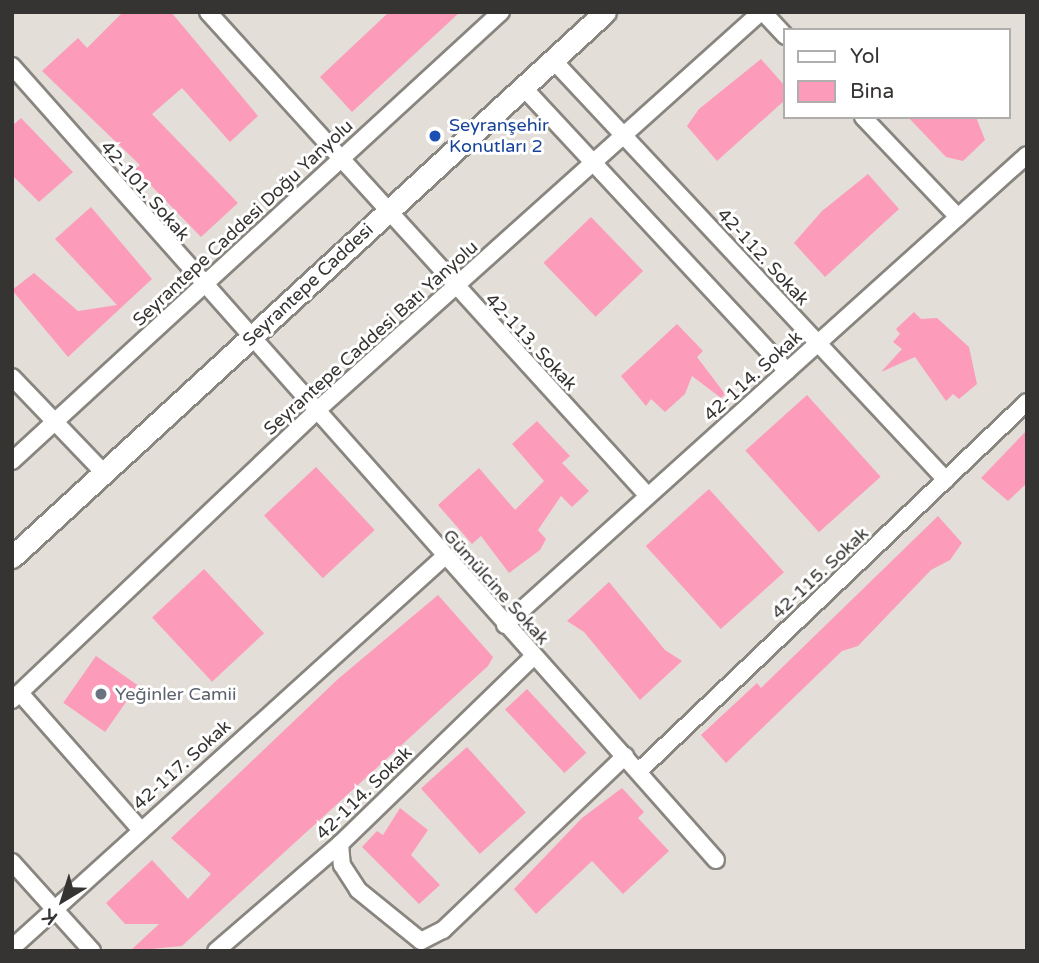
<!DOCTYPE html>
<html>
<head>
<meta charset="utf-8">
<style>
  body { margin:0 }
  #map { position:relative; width:1039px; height:963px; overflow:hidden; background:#e3ded8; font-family:"Varela Round",sans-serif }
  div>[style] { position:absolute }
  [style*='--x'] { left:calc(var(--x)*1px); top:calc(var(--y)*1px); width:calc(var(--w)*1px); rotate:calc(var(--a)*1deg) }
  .building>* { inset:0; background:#fc9cba; transform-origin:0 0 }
  .roads { filter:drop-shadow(2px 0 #89857f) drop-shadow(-2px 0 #89857f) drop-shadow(0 2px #89857f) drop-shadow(0 -2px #89857f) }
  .minor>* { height:16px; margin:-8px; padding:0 8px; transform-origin:8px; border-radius:8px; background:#fff }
  .tertiary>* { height:21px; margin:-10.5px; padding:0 10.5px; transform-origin:10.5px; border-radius:10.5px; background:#fff }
  .dots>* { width:19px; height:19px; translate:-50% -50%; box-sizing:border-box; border:4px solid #fff; border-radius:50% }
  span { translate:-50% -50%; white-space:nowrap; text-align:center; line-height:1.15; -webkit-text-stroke:6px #fff; paint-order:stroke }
  .transit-label { font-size:18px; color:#164399 }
  .left { translate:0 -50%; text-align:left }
  .street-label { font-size:18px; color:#363432 }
  .worship-label { font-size:18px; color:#5b616d }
  .frame { position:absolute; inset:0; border:14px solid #363432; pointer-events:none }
  .legend { position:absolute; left:783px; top:28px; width:228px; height:91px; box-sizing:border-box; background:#fff; border:2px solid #afaead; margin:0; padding:9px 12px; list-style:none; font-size:21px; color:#363432 }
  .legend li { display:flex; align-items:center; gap:14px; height:35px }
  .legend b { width:35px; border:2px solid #afaead }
  .north { position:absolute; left:28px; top:865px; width:70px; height:70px; -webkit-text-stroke:5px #fff; paint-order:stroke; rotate:218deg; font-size:19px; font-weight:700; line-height:28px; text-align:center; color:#363432 }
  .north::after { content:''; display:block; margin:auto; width:24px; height:32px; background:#363432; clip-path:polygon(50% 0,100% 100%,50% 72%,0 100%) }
</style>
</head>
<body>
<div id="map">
  <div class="building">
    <div style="clip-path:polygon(123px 12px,171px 12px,258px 116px,230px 142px,182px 88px,152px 114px,238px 203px,201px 237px,135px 169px,140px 165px,42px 71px,78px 38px,87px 48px)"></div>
    <div style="clip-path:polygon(389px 12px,460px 12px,352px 112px,320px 77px)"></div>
    <div style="clip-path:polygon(761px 59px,785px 86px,785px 100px,717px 161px,687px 126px,699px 109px)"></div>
    <div style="clip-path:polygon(908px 117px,976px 117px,985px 140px,963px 161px,946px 157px)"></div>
    <div style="clip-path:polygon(21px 118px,73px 172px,39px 202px,12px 175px,12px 126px)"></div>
    <div style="clip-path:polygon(868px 174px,899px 209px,825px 277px,794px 243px,822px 211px)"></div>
    <div style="clip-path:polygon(91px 207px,152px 279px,68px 357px,12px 290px,34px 273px,78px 311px,117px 305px,55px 239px)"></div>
    <div style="left:591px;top:217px;width:75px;height:66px;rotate:46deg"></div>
    <div style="clip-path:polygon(914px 312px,921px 319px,937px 318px,969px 347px,977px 384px,959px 399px,953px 394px,946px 401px,915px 357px,881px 372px,902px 349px,893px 342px,900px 334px,896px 329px)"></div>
    <div style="clip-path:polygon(677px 324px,703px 351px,697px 357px,725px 394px,721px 398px,692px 376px,685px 394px,665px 412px,651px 399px,646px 406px,621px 376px)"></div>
    <div style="left:807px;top:395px;width:110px;height:83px;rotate:48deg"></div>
    <div style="clip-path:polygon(537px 421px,570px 456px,562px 463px,589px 491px,572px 507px,561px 496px,538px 530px,546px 539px,540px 550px,509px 573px,481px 536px,472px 544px,438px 505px,479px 468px,515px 510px,544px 481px,512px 444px)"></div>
    <div style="clip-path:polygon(1027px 430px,1027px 483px,1008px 501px,981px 478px)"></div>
    <div style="left:316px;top:467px;width:86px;height:71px;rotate:47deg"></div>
    <div style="left:709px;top:489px;width:112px;height:85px;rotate:48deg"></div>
    <div style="clip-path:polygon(938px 516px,962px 543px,950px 560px,931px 570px,858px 646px,842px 651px,726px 763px,701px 735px,757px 683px,761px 688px)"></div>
    <div style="left:204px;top:569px;width:88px;height:71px;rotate:47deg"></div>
    <div style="clip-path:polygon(609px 582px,665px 650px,682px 661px,640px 700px,584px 632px,567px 621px)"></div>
    <div style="clip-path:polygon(438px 595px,493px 657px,488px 666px,182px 946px,130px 951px,159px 924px,125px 924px,106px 903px,152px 860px,188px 899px,211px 874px,171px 838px,338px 679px)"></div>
    <div style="left:96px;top:656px;width:51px;height:57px;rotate:35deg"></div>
    <div style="left:527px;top:689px;width:87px;height:30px;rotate:47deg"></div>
    <div style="left:467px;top:747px;width:88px;height:62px;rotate:48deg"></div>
    <div style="clip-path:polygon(622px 788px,644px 812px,638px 818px,669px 851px,623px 894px,592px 861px,536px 914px,514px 889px,582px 818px)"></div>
    <div style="clip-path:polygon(400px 808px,428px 830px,411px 855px,440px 885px,419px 904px,362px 847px,377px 831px,383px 835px)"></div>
  </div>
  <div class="roads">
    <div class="minor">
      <div style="--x:208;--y:12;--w:654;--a:47.73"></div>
      <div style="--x:763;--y:12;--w:33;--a:47"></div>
      <div style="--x:553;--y:60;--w:575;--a:46.9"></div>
      <div style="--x:12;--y:66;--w:1061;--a:48.44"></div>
      <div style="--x:523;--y:87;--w:388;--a:47.1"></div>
      <div style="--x:863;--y:117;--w:138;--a:46.5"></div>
      <div style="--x:12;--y:377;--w:133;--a:46.2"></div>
      <div style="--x:12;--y:461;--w:664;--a:-42.56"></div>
      <div style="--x:505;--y:625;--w:702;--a:-42"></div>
      <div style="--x:20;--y:693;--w:181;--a:48.6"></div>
      <div style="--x:12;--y:700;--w:417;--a:-43.5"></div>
      <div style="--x:314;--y:413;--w:601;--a:-41.9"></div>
      <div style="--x:639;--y:771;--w:535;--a:-43.56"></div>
      <div style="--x:340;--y:844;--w:21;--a:85"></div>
      <div style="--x:342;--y:865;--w:30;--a:57"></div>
      <div style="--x:358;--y:890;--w:81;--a:39"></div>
      <div style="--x:421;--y:941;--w:25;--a:-27"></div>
      <div style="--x:443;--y:930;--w:252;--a:-43.7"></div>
      <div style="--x:12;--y:862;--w:120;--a:48"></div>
      <div style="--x:12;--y:948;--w:583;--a:-42.15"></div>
      <div style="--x:216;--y:951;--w:164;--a:-40.8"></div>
      <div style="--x:340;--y:844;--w:269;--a:-44.1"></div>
    </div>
    <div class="tertiary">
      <div style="--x:12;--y:557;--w:805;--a:-42.58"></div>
    </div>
  </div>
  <div class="dots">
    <div style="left:435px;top:136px;background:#1a4fb4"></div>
    <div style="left:101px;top:694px;background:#6b7280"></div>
  </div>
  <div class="transit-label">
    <span class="left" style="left:449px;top:136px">Seyranşehir<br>Konutları 2</span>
  </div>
  <div class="street-label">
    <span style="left:145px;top:191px;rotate:49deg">42-101. Sokak</span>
    <span style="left:243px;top:223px;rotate:-43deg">Seyrantepe Caddesi Doğu Yanyolu</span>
    <span style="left:763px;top:257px;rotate:47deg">42-112. Sokak</span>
    <span style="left:308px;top:285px;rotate:-43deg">Seyrantepe Caddesi</span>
    <span style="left:371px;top:338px;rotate:-42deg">Seyrantepe Caddesi Batı Yanyolu</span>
    <span style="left:531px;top:342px;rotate:47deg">42-113. Sokak</span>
    <span style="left:753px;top:376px;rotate:-42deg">42-114. Sokak</span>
    <span style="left:820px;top:573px;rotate:-43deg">42-115. Sokak</span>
    <span style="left:496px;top:587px;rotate:48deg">Gümülcine Sokak</span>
    <span style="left:182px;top:765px;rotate:-42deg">42-117. Sokak</span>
    <span style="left:364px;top:793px;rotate:-44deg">42-114. Sokak</span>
  </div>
  <div class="worship-label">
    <span class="left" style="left:115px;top:694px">Yeğinler Camii</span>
  </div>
  <div class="frame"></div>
  <ul class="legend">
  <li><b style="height:9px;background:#fff"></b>Yol</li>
  <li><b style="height:19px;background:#fc9cba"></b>Bina</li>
  </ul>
  <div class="north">K</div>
</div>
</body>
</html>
